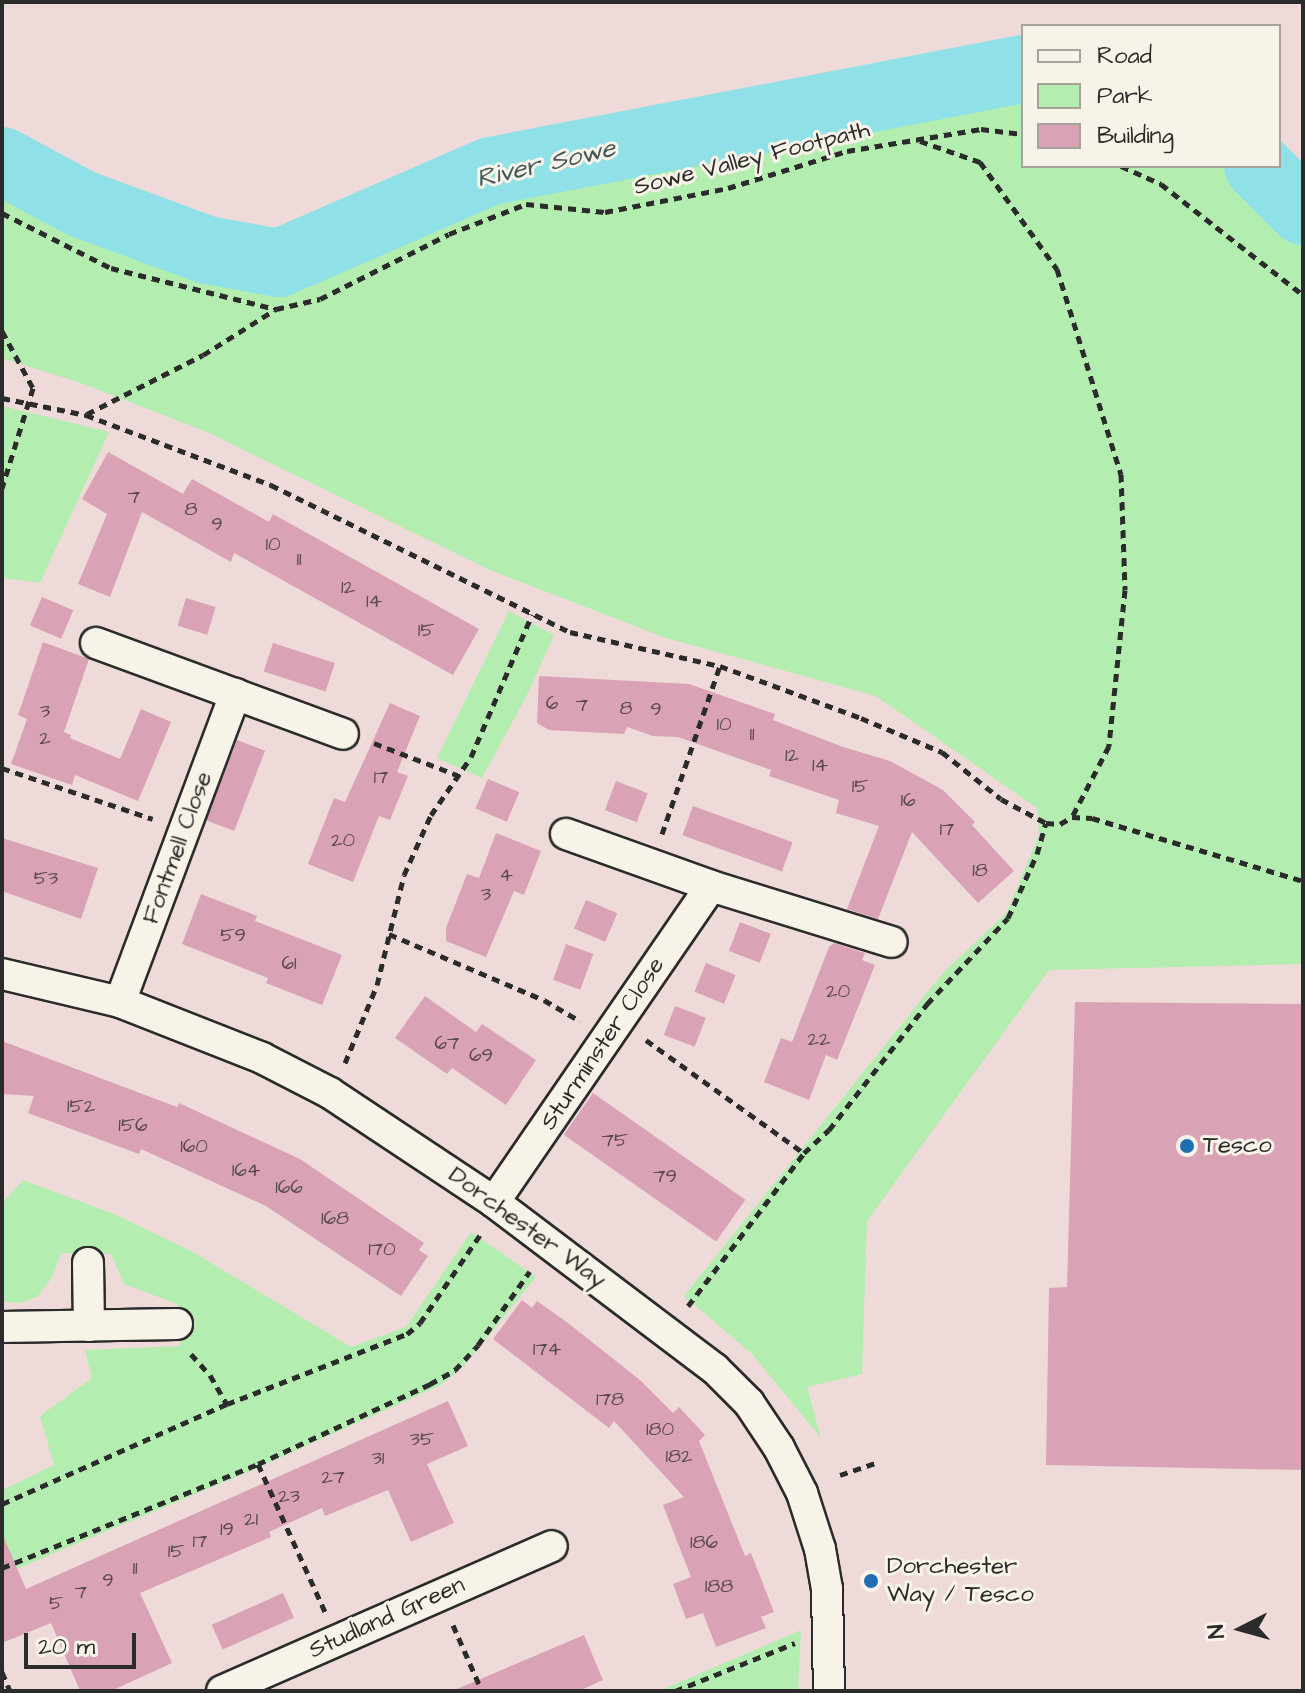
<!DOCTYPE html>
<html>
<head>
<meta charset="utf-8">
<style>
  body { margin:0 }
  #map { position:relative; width:1305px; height:1693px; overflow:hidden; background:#eedbd9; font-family:"Architects Daughter",sans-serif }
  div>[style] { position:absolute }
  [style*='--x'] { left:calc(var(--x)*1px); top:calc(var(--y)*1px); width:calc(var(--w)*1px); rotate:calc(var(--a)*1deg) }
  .green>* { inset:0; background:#b4edb0 }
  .river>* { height:68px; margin:-34px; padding:0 34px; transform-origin:34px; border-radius:34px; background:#8fe1e7 }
  .building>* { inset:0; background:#daa2b5; transform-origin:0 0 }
  .path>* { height:5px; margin-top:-2.5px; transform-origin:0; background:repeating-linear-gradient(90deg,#2b2b2b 0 8px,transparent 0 14px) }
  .roads { filter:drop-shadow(2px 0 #2b2b2b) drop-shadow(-2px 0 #2b2b2b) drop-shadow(0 2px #2b2b2b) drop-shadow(0 -2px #2b2b2b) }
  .minor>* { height:30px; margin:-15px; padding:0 15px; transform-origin:15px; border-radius:15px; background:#f7f3e8 }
  .dots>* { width:22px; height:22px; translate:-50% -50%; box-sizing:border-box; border:4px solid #f7f3e8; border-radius:50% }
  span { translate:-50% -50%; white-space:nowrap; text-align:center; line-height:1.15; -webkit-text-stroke:6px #f7f3e8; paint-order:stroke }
  .number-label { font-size:20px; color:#57494e }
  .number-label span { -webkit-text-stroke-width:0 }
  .street-label { font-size:24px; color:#2b2b2b }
  .poi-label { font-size:24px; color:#2b2b2b }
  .left { translate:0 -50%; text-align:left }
  .water-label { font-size:26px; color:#44585a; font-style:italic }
  .frame { position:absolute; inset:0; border:4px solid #2b2b2b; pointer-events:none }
  .legend { position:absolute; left:1021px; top:24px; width:260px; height:144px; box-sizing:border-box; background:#f7f3e8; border:2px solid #a5a39c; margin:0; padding:10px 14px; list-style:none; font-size:24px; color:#2b2b2b }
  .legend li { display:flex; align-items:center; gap:16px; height:40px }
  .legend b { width:40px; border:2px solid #a5a39c }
  .north { position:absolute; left:1201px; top:1589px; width:80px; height:80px; -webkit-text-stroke:6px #f7f3e8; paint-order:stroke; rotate:264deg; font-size:22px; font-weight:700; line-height:32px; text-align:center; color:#2b2b2b }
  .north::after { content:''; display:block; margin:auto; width:28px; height:36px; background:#2b2b2b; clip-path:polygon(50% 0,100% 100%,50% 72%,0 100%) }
  .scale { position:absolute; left:24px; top:1633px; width:112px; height:36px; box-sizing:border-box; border:4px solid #2b2b2b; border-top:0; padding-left:10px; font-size:24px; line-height:28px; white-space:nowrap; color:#2b2b2b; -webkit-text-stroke:6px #f7f3e8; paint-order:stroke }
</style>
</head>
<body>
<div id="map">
  <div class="green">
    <div style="clip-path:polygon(999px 46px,1023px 47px,1023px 166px,1279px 166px,1279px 159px,1303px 179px,1303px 964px,1049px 970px,867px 1221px,862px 1374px,807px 1387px,821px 1438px,752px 1354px,684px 1296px,942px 974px,1007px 912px,1039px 835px,1037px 808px,876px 696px,666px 638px,490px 570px,207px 432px,78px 382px,2px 358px,2px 132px,151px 215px,255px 237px,411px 173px)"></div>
    <div style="clip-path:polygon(2px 406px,109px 432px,40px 583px,2px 578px)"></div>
    <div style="clip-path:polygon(509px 611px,554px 635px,525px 699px,482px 778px,437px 758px)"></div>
    <div style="clip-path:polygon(23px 1180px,114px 1214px,191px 1251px,351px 1347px,406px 1327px,471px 1232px,536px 1277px,464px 1366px,441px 1385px,253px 1470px,2px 1575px,2px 1490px,54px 1465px,40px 1416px,92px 1378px,85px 1350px,180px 1346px,177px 1304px,124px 1284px,111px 1254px,61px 1253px,51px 1279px,38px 1296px,21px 1303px,2px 1302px,2px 1203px)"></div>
    <div style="clip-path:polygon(801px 1630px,798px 1691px,659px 1691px)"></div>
  </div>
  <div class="river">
    <div style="--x:2;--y:161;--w:91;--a:28.3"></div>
    <div style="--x:82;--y:204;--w:133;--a:20.2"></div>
    <div style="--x:207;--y:250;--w:73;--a:10.2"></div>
    <div style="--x:279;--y:263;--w:231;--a:-23.5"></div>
    <div style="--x:491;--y:171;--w:542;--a:-10.85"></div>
    <div style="--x:1258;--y:166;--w:64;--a:45"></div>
  </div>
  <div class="building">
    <div style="clip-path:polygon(108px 452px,183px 494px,192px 479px,269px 522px,273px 514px,479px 629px,453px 675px,234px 553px,231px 562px,142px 512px,110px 597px,78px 584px,107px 514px,82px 499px)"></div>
    <div style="left:42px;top:597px;width:34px;height:31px;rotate:23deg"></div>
    <div style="left:186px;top:598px;width:31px;height:29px;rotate:17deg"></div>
    <div style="clip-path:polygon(43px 642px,89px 659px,64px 732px,71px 735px,70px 738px,120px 759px,141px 709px,171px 722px,138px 801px,75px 775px,72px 785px,11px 764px,27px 719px,18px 715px)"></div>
    <div style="left:273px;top:643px;width:65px;height:30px;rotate:18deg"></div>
    <div style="clip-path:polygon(539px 676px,689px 684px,775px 714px,773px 720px,843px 747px,890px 761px,943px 790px,975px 822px,972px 825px,1014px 871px,978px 903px,912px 832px,878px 919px,847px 909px,879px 826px,836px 813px,839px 800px,769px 776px,771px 770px,678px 737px,653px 736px,627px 727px,624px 734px,549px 730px,537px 723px)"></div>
    <div style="clip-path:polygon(390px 703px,420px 716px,397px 772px,408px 776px,390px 820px,379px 816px,353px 882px,308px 864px,334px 798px,345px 802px)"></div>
    <div style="left:237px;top:740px;width:30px;height:86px;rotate:21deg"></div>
    <div style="left:488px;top:779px;width:34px;height:32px;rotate:23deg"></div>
    <div style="left:616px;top:781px;width:34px;height:31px;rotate:21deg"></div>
    <div style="left:693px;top:806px;width:106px;height:31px;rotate:20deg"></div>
    <div style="clip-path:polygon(496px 833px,541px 851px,524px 895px,514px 891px,486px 957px,446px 941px,446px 928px,467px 874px,479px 878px)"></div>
    <div style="clip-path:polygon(2px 838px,98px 868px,81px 919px,2px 891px)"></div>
    <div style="clip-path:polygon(201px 894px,257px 916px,255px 921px,342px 955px,322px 1005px,266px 983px,268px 978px,182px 944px)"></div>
    <div style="left:586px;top:900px;width:34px;height:31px;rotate:23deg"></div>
    <div style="left:740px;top:922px;width:33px;height:31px;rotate:21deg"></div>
    <div style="clip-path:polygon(834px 943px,865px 953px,862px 960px,875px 965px,837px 1060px,826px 1055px,809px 1100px,764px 1082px,781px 1038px,792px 1042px,829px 947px)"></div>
    <div style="left:566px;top:944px;width:29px;height:38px;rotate:20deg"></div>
    <div style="left:706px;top:963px;width:32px;height:31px;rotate:22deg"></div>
    <div style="clip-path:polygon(425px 996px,476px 1032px,482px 1024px,536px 1060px,506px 1105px,452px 1068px,447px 1074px,395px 1038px)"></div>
    <div style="clip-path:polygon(1075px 1002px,1303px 1004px,1303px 1470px,1046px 1465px,1049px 1288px,1067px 1287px)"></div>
    <div style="left:675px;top:1006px;width:33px;height:31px;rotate:21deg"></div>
    <div style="clip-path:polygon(2px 1041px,177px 1107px,179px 1103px,300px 1159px,424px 1243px,419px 1250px,428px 1256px,401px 1296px,266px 1206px,141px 1149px,139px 1154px,28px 1113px,34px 1096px,2px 1094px)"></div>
    <div style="left:593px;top:1093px;width:186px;height:51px;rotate:35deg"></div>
    <div style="clip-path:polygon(522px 1300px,532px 1308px,537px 1301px,568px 1323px,640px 1380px,673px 1413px,679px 1407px,705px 1435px,699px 1441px,745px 1556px,751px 1553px,774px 1612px,761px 1617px,766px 1628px,716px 1647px,703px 1613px,686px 1619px,673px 1584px,691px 1577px,663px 1505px,684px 1497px,614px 1421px,609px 1428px,493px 1339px)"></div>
    <div style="clip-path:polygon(448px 1401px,468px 1446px,427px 1464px,454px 1523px,411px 1542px,388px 1490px,325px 1516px,322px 1508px,269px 1532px,271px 1537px,140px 1593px,172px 1663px,111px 1691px,80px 1691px,51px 1623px,2px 1643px,2px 1533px,26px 1589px)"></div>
    <div style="left:283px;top:1593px;width:27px;height:78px;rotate:66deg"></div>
    <div style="clip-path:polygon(584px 1635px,603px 1680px,579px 1691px,452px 1691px)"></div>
  </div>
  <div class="path">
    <div style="--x:920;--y:141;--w:64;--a:19.3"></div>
    <div style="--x:980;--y:162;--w:132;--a:54.3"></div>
    <div style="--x:1057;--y:269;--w:215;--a:72.7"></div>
    <div style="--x:1121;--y:474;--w:116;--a:88"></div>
    <div style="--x:1125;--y:590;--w:157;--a:95.9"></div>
    <div style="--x:1109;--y:746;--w:80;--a:117.5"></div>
    <div style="--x:1121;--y:166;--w:44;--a:24.2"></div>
    <div style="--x:1161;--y:184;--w:180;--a:38"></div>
    <div style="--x:2;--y:213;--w:122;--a:26.8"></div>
    <div style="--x:111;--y:268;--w:170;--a:14"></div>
    <div style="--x:276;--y:309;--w:45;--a:-12.8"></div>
    <div style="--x:320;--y:299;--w:144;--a:-26.7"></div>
    <div style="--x:449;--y:234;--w:83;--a:-21.3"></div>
    <div style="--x:526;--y:204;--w:79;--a:5.8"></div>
    <div style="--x:605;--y:212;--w:125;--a:-11"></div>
    <div style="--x:728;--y:188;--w:125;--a:-17.3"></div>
    <div style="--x:847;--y:151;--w:136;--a:-9.3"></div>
    <div style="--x:981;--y:129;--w:42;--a:6.8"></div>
    <div style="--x:2;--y:331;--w:65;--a:61.5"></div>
    <div style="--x:33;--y:388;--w:105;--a:107.2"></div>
    <div style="--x:2;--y:398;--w:86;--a:11.4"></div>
    <div style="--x:86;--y:415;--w:198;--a:20.7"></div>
    <div style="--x:271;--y:485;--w:333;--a:26.2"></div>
    <div style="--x:570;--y:632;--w:154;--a:12.8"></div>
    <div style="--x:720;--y:666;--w:150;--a:20.2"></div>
    <div style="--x:861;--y:718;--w:88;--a:22.8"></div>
    <div style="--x:942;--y:752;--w:75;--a:38.5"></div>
    <div style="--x:1001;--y:799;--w:51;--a:28.1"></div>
    <div style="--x:1046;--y:823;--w:14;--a:4"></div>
    <div style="--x:1060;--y:824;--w:14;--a:-30"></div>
    <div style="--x:1072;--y:817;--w:20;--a:3"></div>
    <div style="--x:1092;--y:818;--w:220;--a:16.6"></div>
    <div style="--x:87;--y:414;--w:130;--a:-27"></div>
    <div style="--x:203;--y:355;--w:86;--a:-32.2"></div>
    <div style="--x:374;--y:743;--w:89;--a:21.1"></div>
    <div style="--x:2;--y:768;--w:159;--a:18.7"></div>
    <div style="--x:662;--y:834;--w:178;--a:-71"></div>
    <div style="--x:389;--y:934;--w:168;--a:23.1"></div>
    <div style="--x:544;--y:1000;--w:42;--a:30.3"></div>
    <div style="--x:646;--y:1040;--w:194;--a:35.6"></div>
    <div style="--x:345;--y:1063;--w:84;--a:-67.7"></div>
    <div style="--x:377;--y:985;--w:113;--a:-76.2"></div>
    <div style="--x:404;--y:875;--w:66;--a:-65.8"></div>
    <div style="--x:431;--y:815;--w:70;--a:-55.4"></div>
    <div style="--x:471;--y:757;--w:155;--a:-66.8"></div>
    <div style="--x:688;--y:1306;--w:192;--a:-52.8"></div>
    <div style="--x:804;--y:1153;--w:34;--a:-43"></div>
    <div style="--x:829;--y:1130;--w:160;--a:-52.1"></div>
    <div style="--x:927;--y:1004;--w:118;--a:-46.7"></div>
    <div style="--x:1008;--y:918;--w:70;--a:-65.6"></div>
    <div style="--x:1037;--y:854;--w:32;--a:-74"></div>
    <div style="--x:191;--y:1354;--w:28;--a:48"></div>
    <div style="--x:210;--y:1375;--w:34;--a:60"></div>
    <div style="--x:258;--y:1464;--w:162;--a:65.6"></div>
    <div style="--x:840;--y:1475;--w:40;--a:-18.9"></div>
    <div style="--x:2;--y:1504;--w:246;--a:-24"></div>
    <div style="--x:227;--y:1404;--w:193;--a:-21.3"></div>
    <div style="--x:407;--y:1334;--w:17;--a:-40"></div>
    <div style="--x:420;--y:1323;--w:110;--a:-55.7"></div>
    <div style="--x:2;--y:1568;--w:276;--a:-22.1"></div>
    <div style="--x:258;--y:1464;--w:190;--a:-24.9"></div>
    <div style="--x:430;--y:1384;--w:29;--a:-29"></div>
    <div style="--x:455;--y:1370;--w:34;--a:-47"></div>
    <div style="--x:478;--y:1345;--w:90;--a:-54.9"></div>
    <div style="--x:453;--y:1625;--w:72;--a:66.3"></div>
    <div style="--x:2;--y:1672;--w:21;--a:67"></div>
    <div style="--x:675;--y:1691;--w:129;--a:-21.8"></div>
  </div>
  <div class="roads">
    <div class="minor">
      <div style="--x:96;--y:643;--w:263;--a:20.2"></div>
      <div style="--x:566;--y:834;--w:154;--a:19.7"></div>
      <div style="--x:711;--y:886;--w:189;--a:17.2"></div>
      <div style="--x:2;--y:974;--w:121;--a:13.3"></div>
      <div style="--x:120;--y:1002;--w:153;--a:21.5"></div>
      <div style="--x:262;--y:1058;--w:76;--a:27.2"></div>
      <div style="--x:330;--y:1093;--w:197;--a:33.6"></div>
      <div style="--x:494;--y:1202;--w:277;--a:37.1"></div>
      <div style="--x:715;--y:1369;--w:48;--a:45"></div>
      <div style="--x:749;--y:1403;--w:54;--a:56.3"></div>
      <div style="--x:779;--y:1448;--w:51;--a:62.9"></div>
      <div style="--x:802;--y:1493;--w:59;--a:72.2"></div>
      <div style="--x:820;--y:1549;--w:41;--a:80.1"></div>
      <div style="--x:827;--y:1589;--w:102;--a:88.9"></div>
      <div style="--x:120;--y:1002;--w:329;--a:-69.5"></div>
      <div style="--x:494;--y:1202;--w:383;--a:-55.5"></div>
      <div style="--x:88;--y:1263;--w:63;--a:89.1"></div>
      <div style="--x:2;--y:1327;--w:175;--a:-1"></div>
      <div style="--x:222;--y:1691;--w:360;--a:-23.7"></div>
    </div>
  </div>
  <div class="dots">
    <div style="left:1187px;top:1146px;background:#1f6fb2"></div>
    <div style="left:871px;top:1581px;background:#1f6fb2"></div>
  </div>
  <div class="number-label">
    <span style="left:134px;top:497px">7</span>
    <span style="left:191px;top:509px">8</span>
    <span style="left:217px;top:524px">9</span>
    <span style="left:273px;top:544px">10</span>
    <span style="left:299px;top:559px">11</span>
    <span style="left:348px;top:587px">12</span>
    <span style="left:374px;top:601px">14</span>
    <span style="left:426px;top:630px">15</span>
    <span style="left:552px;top:703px">6</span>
    <span style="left:582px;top:705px">7</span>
    <span style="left:626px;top:708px">8</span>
    <span style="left:656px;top:709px">9</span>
    <span style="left:45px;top:711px">3</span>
    <span style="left:724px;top:724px">10</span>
    <span style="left:752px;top:734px">11</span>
    <span style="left:45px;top:738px">2</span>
    <span style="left:792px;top:755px">12</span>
    <span style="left:820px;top:765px">14</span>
    <span style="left:381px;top:777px">17</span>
    <span style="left:860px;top:786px">15</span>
    <span style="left:908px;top:800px">16</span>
    <span style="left:947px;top:829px">17</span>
    <span style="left:343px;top:840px">20</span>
    <span style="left:980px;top:870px">18</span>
    <span style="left:506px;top:875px">4</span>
    <span style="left:46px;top:878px">53</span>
    <span style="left:486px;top:894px">3</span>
    <span style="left:233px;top:935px">59</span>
    <span style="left:289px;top:963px">61</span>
    <span style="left:838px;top:991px">20</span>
    <span style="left:819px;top:1039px">22</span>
    <span style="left:447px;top:1043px">67</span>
    <span style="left:481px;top:1055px">69</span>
    <span style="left:81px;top:1106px">152</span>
    <span style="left:133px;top:1125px">156</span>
    <span style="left:615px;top:1140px">75</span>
    <span style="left:194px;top:1146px">160</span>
    <span style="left:246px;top:1170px">164</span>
    <span style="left:665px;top:1176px">79</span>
    <span style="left:289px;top:1187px">166</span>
    <span style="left:335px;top:1218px">168</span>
    <span style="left:382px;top:1249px">170</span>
    <span style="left:547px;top:1349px">174</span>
    <span style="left:610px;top:1399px">178</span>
    <span style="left:660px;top:1429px">180</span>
    <span style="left:422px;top:1439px">35</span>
    <span style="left:679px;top:1456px">182</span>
    <span style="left:378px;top:1458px">31</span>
    <span style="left:333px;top:1477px">27</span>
    <span style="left:289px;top:1496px">23</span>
    <span style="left:251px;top:1519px">21</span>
    <span style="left:227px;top:1529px">19</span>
    <span style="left:200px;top:1541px">17</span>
    <span style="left:704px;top:1542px">186</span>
    <span style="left:176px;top:1551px">15</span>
    <span style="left:135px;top:1568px">11</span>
    <span style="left:108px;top:1580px">9</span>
    <span style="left:719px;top:1586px">188</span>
    <span style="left:81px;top:1592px">7</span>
    <span style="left:56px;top:1603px">5</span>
  </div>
  <div class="street-label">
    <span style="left:752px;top:159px;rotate:-14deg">Sowe Valley Footpath</span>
    <span style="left:178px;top:848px;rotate:-70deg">Fontmell Close</span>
    <span style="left:603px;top:1044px;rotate:-56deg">Sturminster Close</span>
    <span style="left:527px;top:1228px;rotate:36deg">Dorchester Way</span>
    <span style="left:387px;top:1618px;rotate:-24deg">Studland Green</span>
  </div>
  <div class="poi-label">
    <span class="left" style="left:1203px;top:1146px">Tesco</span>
    <span class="left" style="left:887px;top:1581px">Dorchester<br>Way / Tesco</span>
  </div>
  <div class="water-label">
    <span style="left:546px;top:164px;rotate:-13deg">River Sowe</span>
  </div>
  <div class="frame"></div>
  <ul class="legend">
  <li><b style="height:10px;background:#f7f3e8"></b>Road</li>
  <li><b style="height:22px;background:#b4edb0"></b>Park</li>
  <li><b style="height:22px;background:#daa2b5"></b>Building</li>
  </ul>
  <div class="north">N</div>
  <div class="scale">20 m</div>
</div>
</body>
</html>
